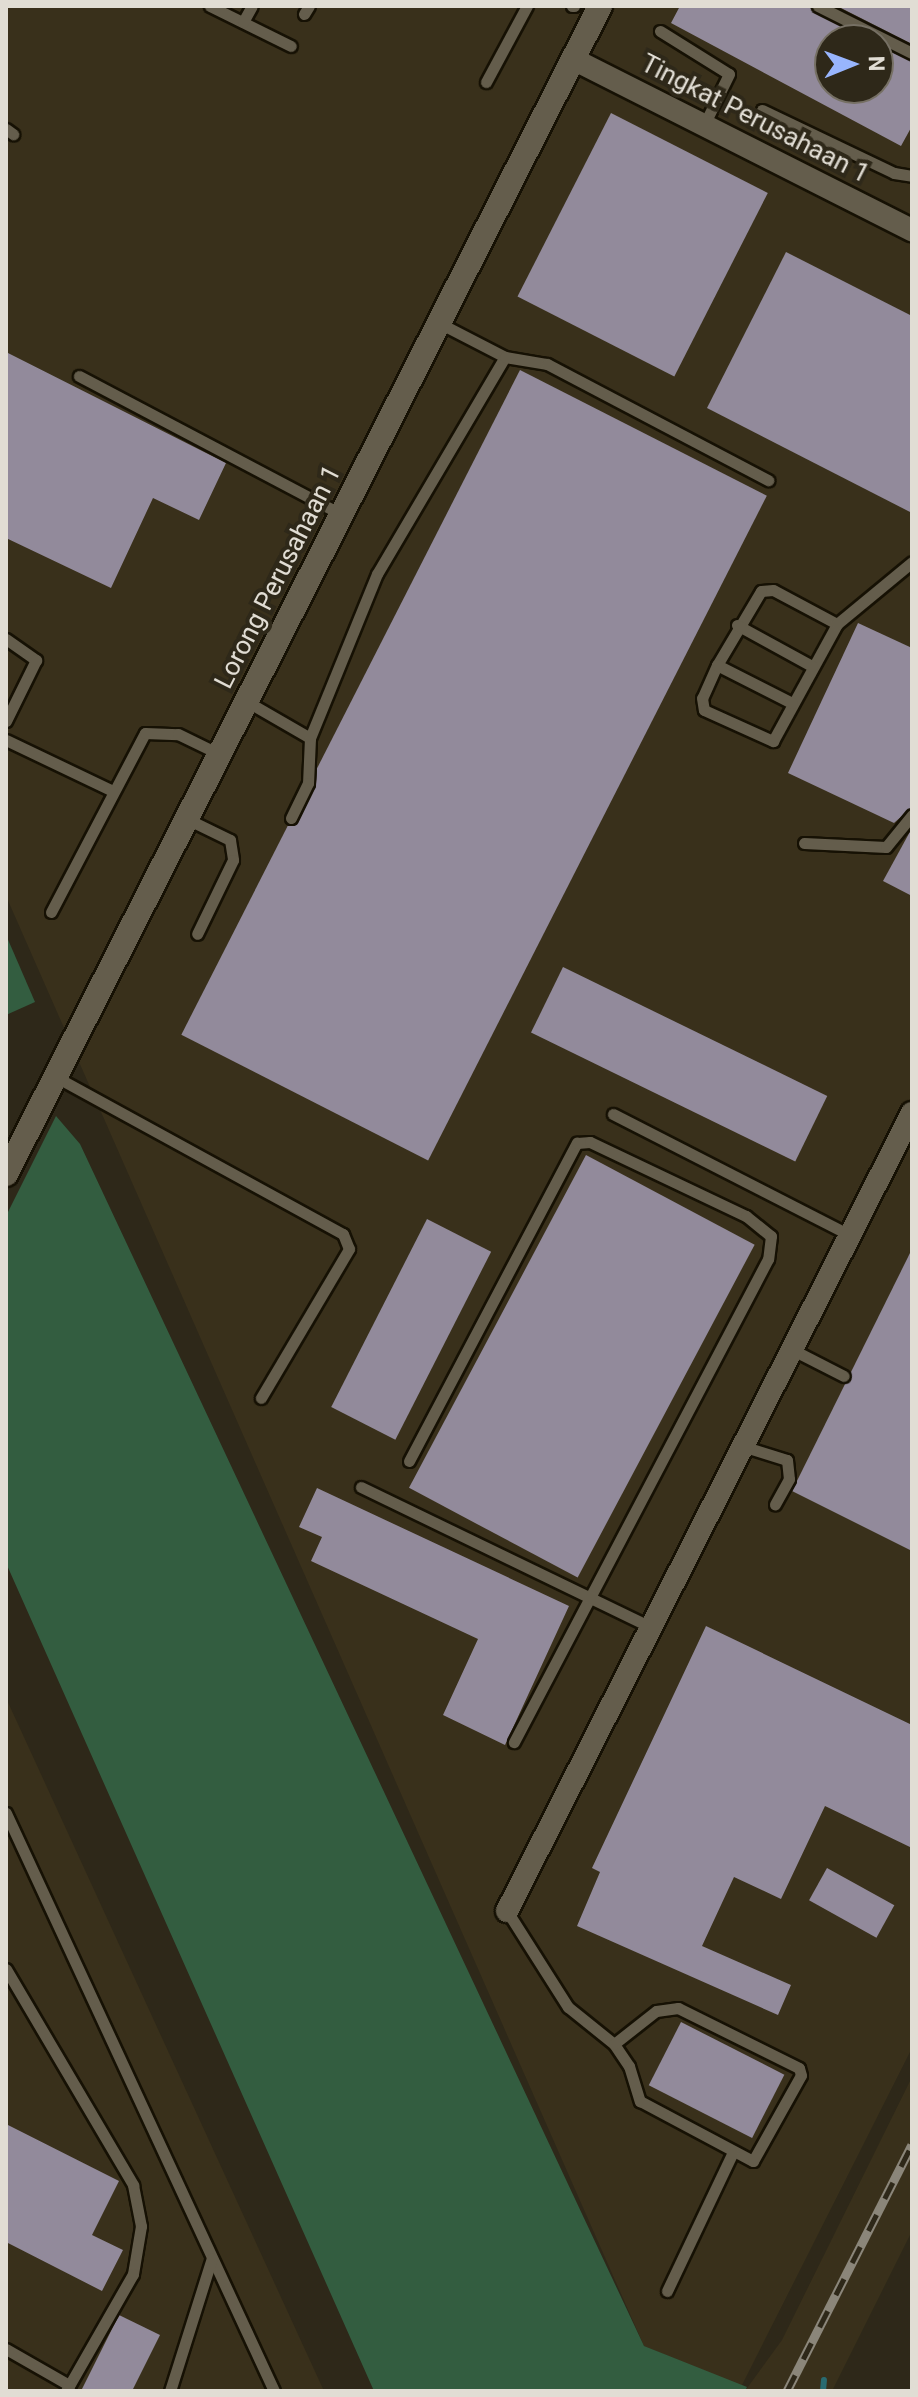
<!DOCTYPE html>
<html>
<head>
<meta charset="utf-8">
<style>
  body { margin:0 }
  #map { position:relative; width:918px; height:2397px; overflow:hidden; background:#2e2819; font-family:Roboto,sans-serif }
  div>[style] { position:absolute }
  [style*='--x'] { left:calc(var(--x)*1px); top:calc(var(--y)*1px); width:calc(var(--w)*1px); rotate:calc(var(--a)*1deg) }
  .built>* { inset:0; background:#39301b }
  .green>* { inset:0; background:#335d40 }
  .stream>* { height:6px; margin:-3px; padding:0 3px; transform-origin:3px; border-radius:3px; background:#296b71 }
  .building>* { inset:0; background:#928a9b; transform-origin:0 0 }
  .roads { filter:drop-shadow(2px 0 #161104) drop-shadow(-2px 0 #161104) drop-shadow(0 2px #161104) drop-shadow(0 -2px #161104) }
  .lane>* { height:11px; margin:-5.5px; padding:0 5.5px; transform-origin:5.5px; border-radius:5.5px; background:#645d4c }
  .street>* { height:22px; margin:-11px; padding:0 11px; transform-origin:11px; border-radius:11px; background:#645d4c }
  .secondary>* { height:24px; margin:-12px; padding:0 12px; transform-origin:12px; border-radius:12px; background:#645d4c }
  .rail>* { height:9px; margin-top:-4.5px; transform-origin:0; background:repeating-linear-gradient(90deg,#2e2819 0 18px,#8b867a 0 36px); box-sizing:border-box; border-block:2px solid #8b867a }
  span { translate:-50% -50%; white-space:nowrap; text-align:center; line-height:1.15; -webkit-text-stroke:8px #2e2819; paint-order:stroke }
  .street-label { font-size:26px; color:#e1ddd4 }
  .frame { position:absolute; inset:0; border:8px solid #e1ddd4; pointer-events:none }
  .north { position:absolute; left:814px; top:24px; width:80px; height:80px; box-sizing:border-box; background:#2e2819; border:2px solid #767064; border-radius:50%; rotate:89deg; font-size:22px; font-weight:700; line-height:32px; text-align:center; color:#e1ddd4 }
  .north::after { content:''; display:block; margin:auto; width:28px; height:36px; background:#98b5fd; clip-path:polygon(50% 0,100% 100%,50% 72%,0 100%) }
</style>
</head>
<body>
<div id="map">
  <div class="built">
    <div style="clip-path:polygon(evenodd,6px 6px,912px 6px,912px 2048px,741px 2387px,644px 2346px,6px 896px,6px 6px,830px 40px,878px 40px,878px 88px,830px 88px,830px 40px)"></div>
    <div style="clip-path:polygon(6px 1698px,324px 2391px,6px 2391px)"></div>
    <div style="clip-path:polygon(912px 2077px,912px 2231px,832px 2391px,745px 2391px,782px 2340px)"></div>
  </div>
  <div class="green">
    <div style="clip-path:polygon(6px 935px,35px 1002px,6px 1015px)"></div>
    <div style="clip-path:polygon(56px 1116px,80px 1144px,644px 2346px,747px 2387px,745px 2391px,374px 2391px,6px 1563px,6px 1216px)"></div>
  </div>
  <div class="stream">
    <div style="--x:823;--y:2391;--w:11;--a:-85"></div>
  </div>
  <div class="building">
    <div style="clip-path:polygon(680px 6px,810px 6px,867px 40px,830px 40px,830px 88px,878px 88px,878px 46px,912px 61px,912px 126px,901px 146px,671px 23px)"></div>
    <div style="clip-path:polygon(837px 6px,912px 6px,912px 44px)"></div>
    <div style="left:611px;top:113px;width:176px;height:206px;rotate:27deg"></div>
    <div style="clip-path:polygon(786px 252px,912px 316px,912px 513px,707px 408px)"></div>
    <div style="clip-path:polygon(6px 352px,226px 463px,199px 520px,153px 498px,111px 588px,6px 538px)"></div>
    <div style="left:520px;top:370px;width:277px;height:746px;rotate:27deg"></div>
    <div style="clip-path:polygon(858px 623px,912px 648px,912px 807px,894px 823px,788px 773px)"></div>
    <div style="clip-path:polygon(912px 828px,912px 896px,883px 881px)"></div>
    <div style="left:563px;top:967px;width:294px;height:73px;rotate:26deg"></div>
    <div style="left:586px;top:1155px;width:191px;height:377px;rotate:28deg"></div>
    <div style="left:427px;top:1219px;width:72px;height:211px;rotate:27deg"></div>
    <div style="clip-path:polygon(912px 1249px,912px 1551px,792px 1491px)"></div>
    <div style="clip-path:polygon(317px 1488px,569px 1606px,505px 1745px,443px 1715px,478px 1639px,311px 1561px,322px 1537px,299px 1527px)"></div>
    <div style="clip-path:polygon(706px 1626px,912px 1725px,912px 1848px,825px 1806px,781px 1899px,734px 1877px,702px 1946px,791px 1985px,778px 2015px,577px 1926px,600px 1872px,592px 1868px)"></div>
    <div style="left:827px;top:1868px;width:77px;height:37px;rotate:29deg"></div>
    <div style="left:681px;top:2022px;width:116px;height:71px;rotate:27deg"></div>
    <div style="clip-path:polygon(6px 2124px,119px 2181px,92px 2235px,123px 2250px,102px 2291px,6px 2242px)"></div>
    <div style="clip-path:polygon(119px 2315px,160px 2335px,132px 2391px,81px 2391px)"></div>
  </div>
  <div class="roads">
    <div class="lane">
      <div style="--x:210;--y:6;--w:90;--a:26.3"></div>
      <div style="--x:572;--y:6;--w:2;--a:0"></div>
      <div style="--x:818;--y:6;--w:105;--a:26.6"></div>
      <div style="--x:304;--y:14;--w:9;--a:-58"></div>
      <div style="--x:243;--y:22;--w:18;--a:-61"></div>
      <div style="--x:660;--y:31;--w:81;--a:31.9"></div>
      <div style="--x:729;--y:74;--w:57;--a:116.1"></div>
      <div style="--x:486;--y:82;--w:86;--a:-61.7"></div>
      <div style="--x:762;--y:110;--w:146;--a:25.5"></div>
      <div style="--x:894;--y:173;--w:18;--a:9"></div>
      <div style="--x:6;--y:129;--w:9;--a:36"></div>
      <div style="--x:439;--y:323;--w:74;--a:27.3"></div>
      <div style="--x:79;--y:376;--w:296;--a:27.8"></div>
      <div style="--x:837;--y:624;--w:72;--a:-152"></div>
      <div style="--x:773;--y:590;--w:12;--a:175"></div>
      <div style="--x:761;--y:591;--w:86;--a:120.7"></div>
      <div style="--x:717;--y:665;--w:36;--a:114"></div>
      <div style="--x:702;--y:698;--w:12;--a:81"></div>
      <div style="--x:704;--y:710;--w:76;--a:24.2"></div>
      <div style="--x:773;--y:741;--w:133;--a:-61.3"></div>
      <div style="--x:837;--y:624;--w:97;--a:-39.6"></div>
      <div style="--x:737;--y:625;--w:85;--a:28.7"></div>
      <div style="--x:6;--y:639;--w:37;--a:35"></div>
      <div style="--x:36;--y:660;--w:68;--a:116.2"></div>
      <div style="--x:717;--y:665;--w:84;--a:26.9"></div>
      <div style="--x:246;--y:701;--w:74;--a:30"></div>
      <div style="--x:310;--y:738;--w:45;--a:92.5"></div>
      <div style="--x:308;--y:783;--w:39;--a:116"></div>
      <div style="--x:310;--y:738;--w:177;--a:-67.8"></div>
      <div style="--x:377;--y:574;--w:252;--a:-59.5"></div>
      <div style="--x:505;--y:357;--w:43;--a:9.5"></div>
      <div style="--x:547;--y:364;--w:250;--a:27.7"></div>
      <div style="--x:6;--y:740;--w:116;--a:25.5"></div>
      <div style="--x:187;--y:819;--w:48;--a:26"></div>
      <div style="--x:230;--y:840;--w:20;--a:81"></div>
      <div style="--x:233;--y:860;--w:82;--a:115.9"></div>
      <div style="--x:804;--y:843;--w:82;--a:2.8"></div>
      <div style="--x:886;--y:847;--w:41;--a:-50.9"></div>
      <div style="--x:51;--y:912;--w:202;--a:-62.3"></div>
      <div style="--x:145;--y:733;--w:33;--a:2"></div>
      <div style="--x:178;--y:734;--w:46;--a:26"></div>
      <div style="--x:56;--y:1077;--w:327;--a:28.7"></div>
      <div style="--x:343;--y:1234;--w:16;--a:68"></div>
      <div style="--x:349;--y:1249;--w:173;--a:120.6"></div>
      <div style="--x:613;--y:1114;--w:265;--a:27.1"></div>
      <div style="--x:791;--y:1349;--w:59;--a:27"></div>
      <div style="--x:742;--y:1446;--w:47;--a:17.3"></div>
      <div style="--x:787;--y:1460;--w:19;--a:84"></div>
      <div style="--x:789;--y:1479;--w:29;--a:119"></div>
      <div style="--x:409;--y:1461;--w:360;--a:-62.2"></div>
      <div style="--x:577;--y:1143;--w:13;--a:-4"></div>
      <div style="--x:590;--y:1142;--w:173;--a:25.4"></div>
      <div style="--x:746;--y:1216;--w:32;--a:39"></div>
      <div style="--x:771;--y:1236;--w:23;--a:97"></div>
      <div style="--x:768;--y:1259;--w:546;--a:117.74"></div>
      <div style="--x:361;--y:1487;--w:319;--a:25.8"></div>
      <div style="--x:6;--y:1813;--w:637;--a:65.12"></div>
      <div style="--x:507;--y:1911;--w:114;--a:57.6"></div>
      <div style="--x:568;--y:2007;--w:59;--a:38.8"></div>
      <div style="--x:614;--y:2044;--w:27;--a:56"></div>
      <div style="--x:629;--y:2066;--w:37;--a:73"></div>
      <div style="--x:640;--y:2101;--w:128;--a:28"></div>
      <div style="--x:753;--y:2161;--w:98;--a:-60.8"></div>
      <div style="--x:801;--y:2075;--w:7;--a:-106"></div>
      <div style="--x:799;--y:2068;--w:135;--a:-153.6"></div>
      <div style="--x:678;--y:2008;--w:22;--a:172"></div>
      <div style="--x:656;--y:2011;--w:53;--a:141.8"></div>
      <div style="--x:6;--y:1969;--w:251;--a:59.5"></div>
      <div style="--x:133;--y:2185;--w:42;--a:79"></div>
      <div style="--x:141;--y:2226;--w:49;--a:99.5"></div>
      <div style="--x:133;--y:2274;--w:135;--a:119.8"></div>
      <div style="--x:667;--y:2291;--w:154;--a:-64.6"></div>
      <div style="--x:6;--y:2349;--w:73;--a:29.7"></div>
      <div style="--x:170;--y:2391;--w:139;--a:-72.5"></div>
    </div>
    <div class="street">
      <div style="--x:573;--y:59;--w:380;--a:26.8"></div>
      <div style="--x:507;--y:1911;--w:895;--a:-63.09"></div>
    </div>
    <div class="secondary">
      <div style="--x:6;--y:1174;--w:1310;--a:-63.04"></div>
    </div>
  </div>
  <div class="rail">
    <div style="--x:787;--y:2391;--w:276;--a:-63.1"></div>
  </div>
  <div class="street-label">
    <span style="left:755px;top:119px;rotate:27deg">Tingkat Perusahaan 1</span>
    <span style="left:278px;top:577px;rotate:-63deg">Lorong Perusahaan 1</span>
  </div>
  <div class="frame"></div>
  <div class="north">N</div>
</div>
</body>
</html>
